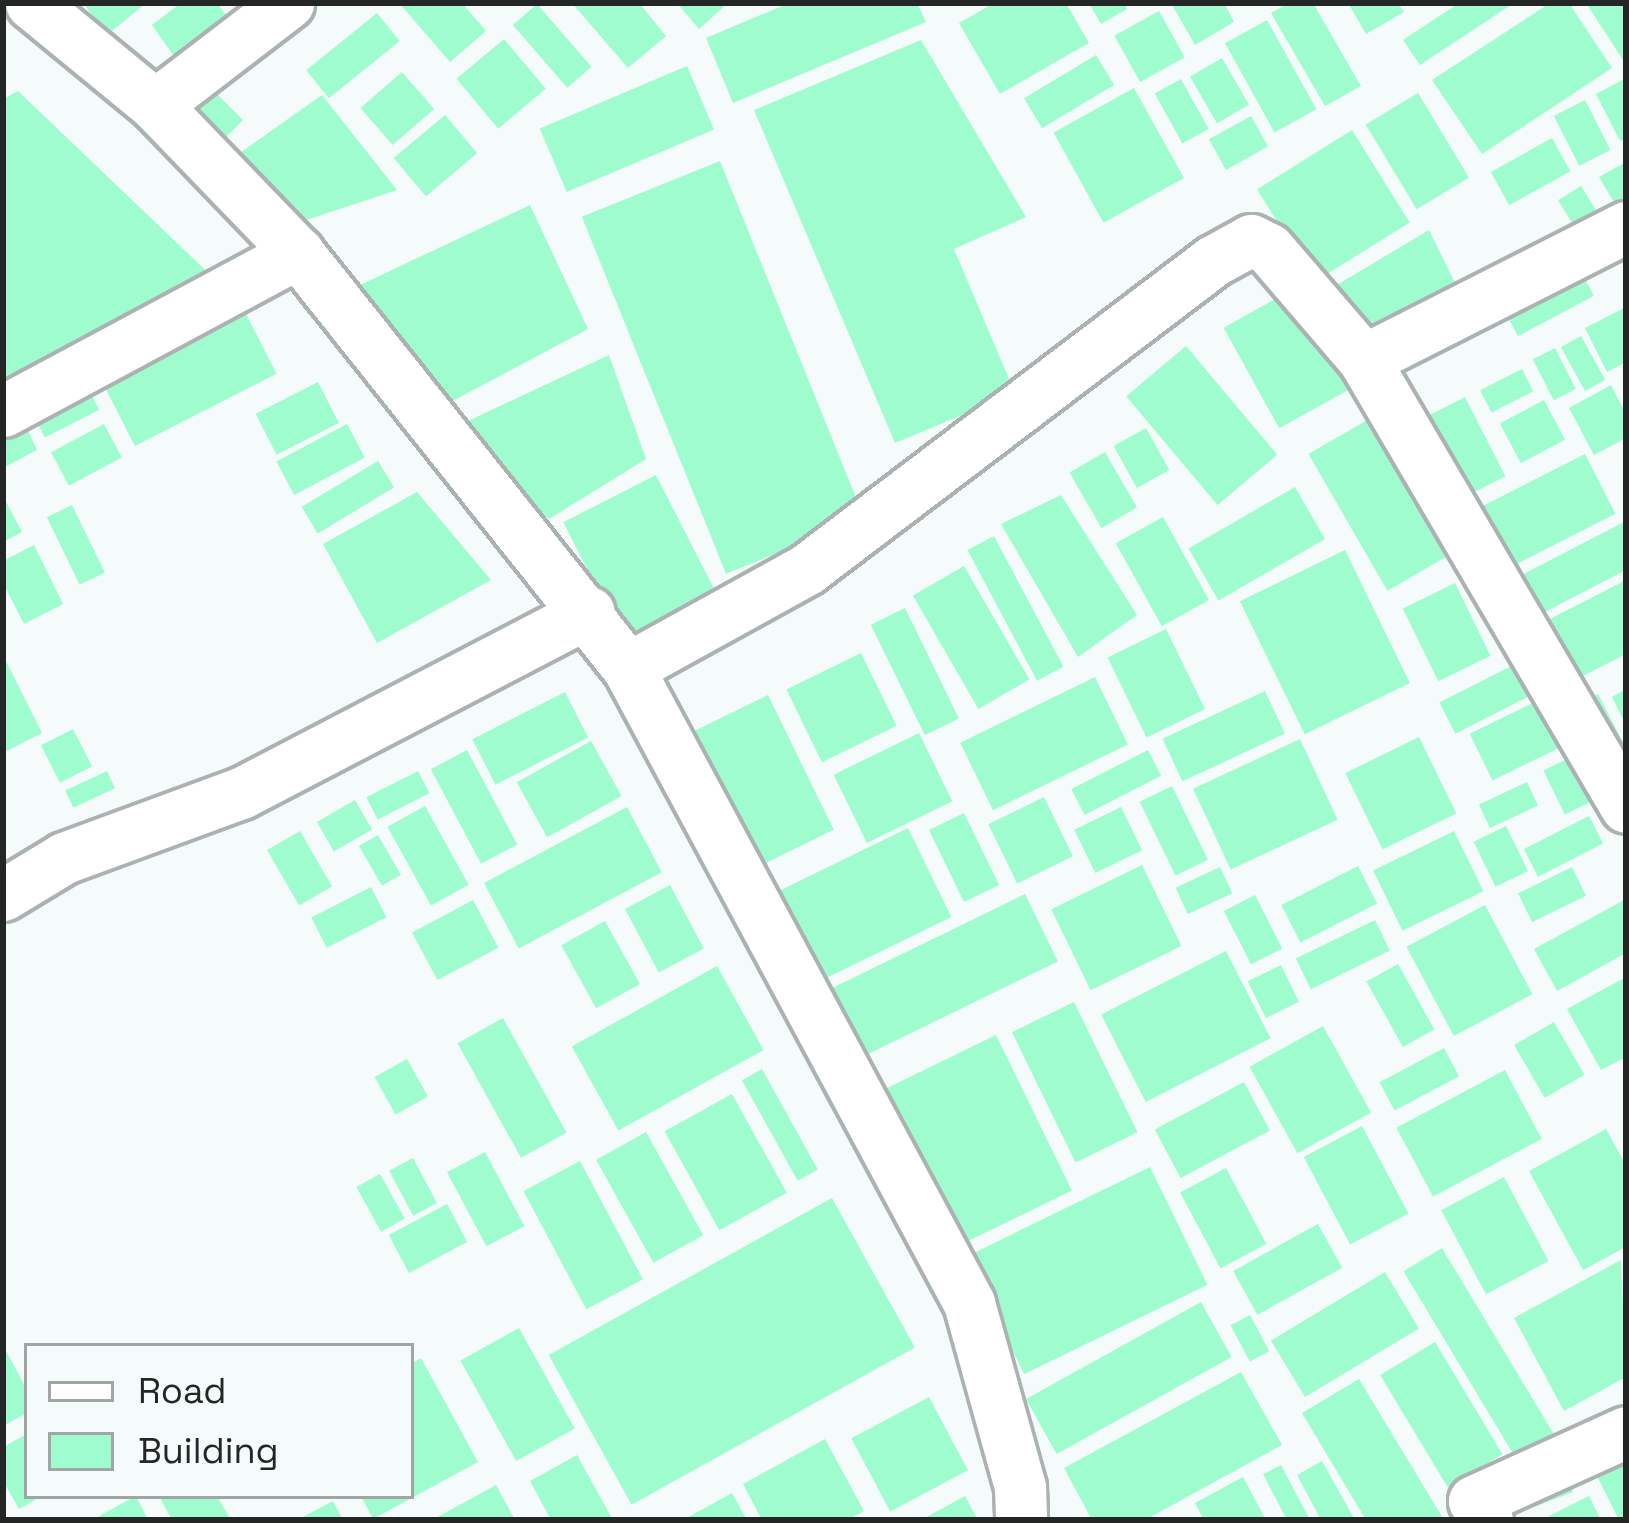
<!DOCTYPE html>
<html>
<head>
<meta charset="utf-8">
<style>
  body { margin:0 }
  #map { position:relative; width:1629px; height:1523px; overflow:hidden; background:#f5fbfa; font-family:"Space Grotesk",sans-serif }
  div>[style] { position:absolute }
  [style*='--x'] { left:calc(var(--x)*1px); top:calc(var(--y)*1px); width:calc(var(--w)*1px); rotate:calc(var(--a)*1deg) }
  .building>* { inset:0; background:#9efccf; transform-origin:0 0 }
  .roads { filter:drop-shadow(3px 0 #acb1b1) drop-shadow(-3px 0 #acb1b1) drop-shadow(0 3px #acb1b1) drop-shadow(0 -3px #acb1b1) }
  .minor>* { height:51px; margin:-25.5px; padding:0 25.5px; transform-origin:25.5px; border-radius:25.5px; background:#fff }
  span { translate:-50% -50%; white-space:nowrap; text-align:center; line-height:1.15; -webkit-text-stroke:12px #f5fbfa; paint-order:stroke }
  .frame { position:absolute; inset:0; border:6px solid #242626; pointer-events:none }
  .legend { position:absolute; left:24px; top:1343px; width:390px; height:156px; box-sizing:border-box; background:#f5fbfa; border:3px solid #a1a6a5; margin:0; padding:15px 21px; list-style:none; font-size:36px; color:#242626 }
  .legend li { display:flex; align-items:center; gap:24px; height:60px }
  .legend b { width:60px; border:3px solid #a1a6a5 }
</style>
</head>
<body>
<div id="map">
  <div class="building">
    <div style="clip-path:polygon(84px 3px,146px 3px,105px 37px)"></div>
    <div style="clip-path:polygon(181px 3px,217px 3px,240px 34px,186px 73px,152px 25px)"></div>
    <div style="clip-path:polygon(399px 3px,462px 3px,486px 31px,450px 62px)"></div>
    <div style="clip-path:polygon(572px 3px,639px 3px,666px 36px,628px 68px)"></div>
    <div style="clip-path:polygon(677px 3px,728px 3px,699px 29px)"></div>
    <div style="clip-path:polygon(789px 3px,917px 3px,926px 22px,733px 103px,706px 38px)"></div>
    <div style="clip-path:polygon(994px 3px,1066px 3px,1089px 43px,1000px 94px,959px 23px)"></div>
    <div style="clip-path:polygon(1089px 3px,1124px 3px,1127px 9px,1101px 24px)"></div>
    <div style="clip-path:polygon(1171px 3px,1224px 3px,1234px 22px,1195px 45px)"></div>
    <div style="clip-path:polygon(1289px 3px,1313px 3px,1361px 86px,1325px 106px,1271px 13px)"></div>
    <div style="clip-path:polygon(1348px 3px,1398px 3px,1404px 12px,1366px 34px)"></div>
    <div style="clip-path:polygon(1459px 3px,1514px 3px,1420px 65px,1403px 40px)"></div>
    <div style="clip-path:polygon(1550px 3px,1569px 3px,1612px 68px,1482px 154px,1432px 80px)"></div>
    <div style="clip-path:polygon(1586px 3px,1626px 3px,1626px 58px,1623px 60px)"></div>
    <div style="left:537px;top:4px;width:83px;height:32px;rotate:49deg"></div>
    <div style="left:1159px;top:11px;width:53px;height:51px;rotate:61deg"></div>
    <div style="left:377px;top:13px;width:36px;height:91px;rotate:51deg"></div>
    <div style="left:1267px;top:20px;width:102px;height:48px;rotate:61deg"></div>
    <div style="left:504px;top:39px;width:65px;height:62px;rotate:50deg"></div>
    <div style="clip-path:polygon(921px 40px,1026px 217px,954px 249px,1015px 393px,895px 443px,754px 110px)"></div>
    <div style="left:1096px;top:55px;width:35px;height:84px;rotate:59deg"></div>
    <div style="left:1222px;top:58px;width:54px;height:37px;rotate:60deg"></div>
    <div style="left:687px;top:66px;width:69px;height:160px;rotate:67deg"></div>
    <div style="left:402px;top:72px;width:49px;height:55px;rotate:49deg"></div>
    <div style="clip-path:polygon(1626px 78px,1626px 138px,1620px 141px,1596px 94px)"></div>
    <div style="left:1181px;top:79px;width:57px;height:30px;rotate:61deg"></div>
    <div style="left:207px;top:84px;width:51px;height:33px;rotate:45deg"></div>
    <div style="left:1134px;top:88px;width:103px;height:92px;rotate:61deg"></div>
    <div style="clip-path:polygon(18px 91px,223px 287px,3px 402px,3px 99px)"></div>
    <div style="left:1418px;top:93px;width:99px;height:61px;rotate:59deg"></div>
    <div style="clip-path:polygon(322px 95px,397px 190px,291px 225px,234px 157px)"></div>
    <div style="left:1585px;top:100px;width:56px;height:35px;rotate:63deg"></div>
    <div style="left:445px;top:115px;width:50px;height:67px;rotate:50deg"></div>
    <div style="left:1251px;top:116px;width:35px;height:48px;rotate:61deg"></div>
    <div style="left:1352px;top:130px;width:109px;height:112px;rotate:58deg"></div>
    <div style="left:1552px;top:138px;width:38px;height:70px;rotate:61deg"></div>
    <div style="left:720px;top:161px;width:385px;height:149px;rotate:68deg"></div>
    <div style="clip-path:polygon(1626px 162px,1626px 205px,1618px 209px,1599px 177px)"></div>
    <div style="left:1581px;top:186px;width:36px;height:27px;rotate:58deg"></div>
    <div style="clip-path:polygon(530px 205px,588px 329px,447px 404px,360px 285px)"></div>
    <div style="clip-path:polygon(1429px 230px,1460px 293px,1366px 345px,1325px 292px)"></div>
    <div style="left:1577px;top:264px;width:36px;height:86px;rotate:62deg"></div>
    <div style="left:1297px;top:287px;width:115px;height:84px;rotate:61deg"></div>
    <div style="left:242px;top:306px;width:76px;height:159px;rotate:63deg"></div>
    <div style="clip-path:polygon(1626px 307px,1626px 362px,1607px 372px,1585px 328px)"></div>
    <div style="left:1581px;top:336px;width:50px;height:23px;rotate:61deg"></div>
    <div style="left:1186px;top:346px;width:142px;height:78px;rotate:50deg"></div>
    <div style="left:1555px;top:348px;width:46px;height:25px;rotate:63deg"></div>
    <div style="clip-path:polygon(609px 355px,646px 459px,549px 519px,453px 428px)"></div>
    <div style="left:1522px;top:369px;width:25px;height:47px;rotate:63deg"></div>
    <div style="left:318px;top:382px;width:46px;height:70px;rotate:63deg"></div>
    <div style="left:86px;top:384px;width:29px;height:61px;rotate:63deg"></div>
    <div style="clip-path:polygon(1611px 385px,1626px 414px,1626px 438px,1594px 455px,1569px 408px)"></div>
    <div style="left:1465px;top:397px;width:89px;height:68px;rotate:63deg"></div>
    <div style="left:1544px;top:400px;width:45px;height:50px;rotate:62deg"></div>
    <div style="left:1376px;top:415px;width:158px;height:78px;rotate:60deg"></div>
    <div style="clip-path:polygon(23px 420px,37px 450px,3px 468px,3px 429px)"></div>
    <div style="left:104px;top:424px;width:38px;height:60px;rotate:62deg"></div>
    <div style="left:347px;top:424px;width:38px;height:80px;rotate:62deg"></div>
    <div style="left:1146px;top:428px;width:48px;height:37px;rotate:61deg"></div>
    <div style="left:1105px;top:452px;width:64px;height:41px;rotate:60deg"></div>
    <div style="left:1585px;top:454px;width:67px;height:117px;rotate:63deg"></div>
    <div style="left:378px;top:461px;width:31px;height:89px;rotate:59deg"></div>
    <div style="left:656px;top:475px;width:137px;height:104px;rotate:63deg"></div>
    <div style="left:1295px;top:487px;width:60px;height:123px;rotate:60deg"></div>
    <div style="clip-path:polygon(417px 492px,491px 580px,377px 643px,323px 544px)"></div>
    <div style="clip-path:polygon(1061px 495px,1137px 615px,1078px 657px,1001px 524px)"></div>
    <div style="clip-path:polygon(3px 496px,22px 532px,3px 542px)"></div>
    <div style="left:72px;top:505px;width:75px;height:28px;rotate:64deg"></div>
    <div style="left:1163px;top:517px;width:95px;height:54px;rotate:61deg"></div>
    <div style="clip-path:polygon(1626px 521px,1626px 570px,1537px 616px,1516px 578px)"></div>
    <div style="left:994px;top:536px;width:148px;height:30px;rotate:62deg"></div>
    <div style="clip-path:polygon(34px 545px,63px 604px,24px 624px,3px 583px,3px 561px)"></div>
    <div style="left:1345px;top:550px;width:148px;height:117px;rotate:64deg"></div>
    <div style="left:964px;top:566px;width:131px;height:59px;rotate:60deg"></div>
    <div style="clip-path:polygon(1626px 580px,1626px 654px,1573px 681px,1542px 623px)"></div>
    <div style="left:1455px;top:583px;width:81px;height:58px;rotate:64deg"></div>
    <div style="left:905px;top:608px;width:123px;height:38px;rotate:64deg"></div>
    <div style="left:1166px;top:629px;width:89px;height:65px;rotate:64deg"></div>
    <div style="left:861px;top:653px;width:81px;height:83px;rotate:64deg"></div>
    <div style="clip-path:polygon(3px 655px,42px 733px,3px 753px)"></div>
    <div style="left:1525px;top:659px;width:35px;height:96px;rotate:63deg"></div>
    <div style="left:1095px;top:677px;width:75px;height:150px;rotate:64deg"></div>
    <div style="clip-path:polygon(1626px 689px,1626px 725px,1612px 697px)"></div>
    <div style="left:1265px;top:691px;width:47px;height:113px;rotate:65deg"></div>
    <div style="left:565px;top:692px;width:51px;height:104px;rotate:63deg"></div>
    <div style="clip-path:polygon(1598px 694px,1626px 748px,1626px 770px,1581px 702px)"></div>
    <div style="left:768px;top:695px;width:150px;height:97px;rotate:64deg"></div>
    <div style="left:1547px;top:696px;width:52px;height:86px;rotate:64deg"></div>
    <div style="left:73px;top:729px;width:42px;height:36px;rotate:63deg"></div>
    <div style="left:919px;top:733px;width:76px;height:95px;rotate:64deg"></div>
    <div style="left:1419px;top:737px;width:85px;height:82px;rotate:64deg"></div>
    <div style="left:1300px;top:739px;width:89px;height:118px;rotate:65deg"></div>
    <div style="left:591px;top:741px;width:63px;height:85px;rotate:61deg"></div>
    <div style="left:467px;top:750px;width:107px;height:41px;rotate:62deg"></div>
    <div style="left:1148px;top:750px;width:29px;height:86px;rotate:63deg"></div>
    <div style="left:1573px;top:756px;width:49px;height:33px;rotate:64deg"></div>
    <div style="left:107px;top:771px;width:19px;height:46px;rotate:65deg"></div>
    <div style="left:418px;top:771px;width:25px;height:58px;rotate:63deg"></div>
    <div style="left:1527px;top:782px;width:26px;height:53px;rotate:65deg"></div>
    <div style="left:1172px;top:786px;width:82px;height:36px;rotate:64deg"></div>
    <div style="left:1044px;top:797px;width:66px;height:62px;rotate:64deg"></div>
    <div style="left:355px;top:800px;width:34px;height:44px;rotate:60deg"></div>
    <div style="left:425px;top:806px;width:90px;height:43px;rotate:61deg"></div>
    <div style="left:627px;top:807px;width:74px;height:162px;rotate:62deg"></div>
    <div style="left:1121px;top:807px;width:48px;height:52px;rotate:64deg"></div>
    <div style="left:964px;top:813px;width:80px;height:39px;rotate:64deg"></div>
    <div style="left:1589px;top:816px;width:31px;height:73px;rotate:63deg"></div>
    <div style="left:1506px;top:826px;width:50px;height:36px;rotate:64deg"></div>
    <div style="left:908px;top:828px;width:99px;height:154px;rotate:64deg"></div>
    <div style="left:300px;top:831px;width:64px;height:38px;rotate:60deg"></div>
    <div style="left:1454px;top:831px;width:67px;height:90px;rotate:64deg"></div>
    <div style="left:378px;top:835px;width:46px;height:22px;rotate:60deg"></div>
    <div style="left:1142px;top:865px;width:90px;height:101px;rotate:64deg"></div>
    <div style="left:1358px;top:866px;width:42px;height:86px;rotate:63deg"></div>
    <div style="left:1220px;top:867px;width:29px;height:49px;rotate:65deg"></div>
    <div style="left:1572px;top:867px;width:32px;height:60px;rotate:64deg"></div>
    <div style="left:670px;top:885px;width:72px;height:51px;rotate:62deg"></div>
    <div style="left:371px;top:887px;width:34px;height:67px;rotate:63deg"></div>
    <div style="left:1025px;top:894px;width:75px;height:215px;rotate:64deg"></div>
    <div style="left:1255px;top:895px;width:60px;height:35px;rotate:63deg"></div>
    <div style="clip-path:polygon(1626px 899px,1626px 953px,1557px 991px,1534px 949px)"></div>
    <div style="left:473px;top:900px;width:54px;height:69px;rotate:62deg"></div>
    <div style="left:1485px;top:905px;width:101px;height:89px;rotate:62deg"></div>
    <div style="left:1375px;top:920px;width:34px;height:88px;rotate:64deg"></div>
    <div style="left:605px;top:921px;width:72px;height:50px;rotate:61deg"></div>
    <div style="left:1226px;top:951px;width:98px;height:140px;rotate:63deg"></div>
    <div style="left:1398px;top:964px;width:75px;height:36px;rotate:61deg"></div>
    <div style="left:1281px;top:965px;width:41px;height:37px;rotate:64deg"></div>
    <div style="left:717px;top:966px;width:96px;height:166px;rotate:61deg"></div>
    <div style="clip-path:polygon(1626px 977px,1626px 1057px,1601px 1070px,1567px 1009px)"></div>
    <div style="left:1074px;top:1002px;width:145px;height:69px;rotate:64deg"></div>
    <div style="left:503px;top:1018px;width:131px;height:52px;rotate:61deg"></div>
    <div style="left:1554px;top:1022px;width:61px;height:46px;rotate:60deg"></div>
    <div style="left:1323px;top:1026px;width:99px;height:84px;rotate:61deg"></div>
    <div style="left:996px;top:1035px;width:173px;height:128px;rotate:64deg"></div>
    <div style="left:1444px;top:1048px;width:32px;height:73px;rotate:62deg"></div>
    <div style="left:407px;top:1059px;width:43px;height:37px;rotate:61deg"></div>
    <div style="left:762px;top:1069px;width:115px;height:23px;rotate:61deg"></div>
    <div style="left:1505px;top:1070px;width:78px;height:123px;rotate:62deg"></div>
    <div style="left:1244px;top:1082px;width:55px;height:101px;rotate:62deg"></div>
    <div style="left:732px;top:1094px;width:113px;height:77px;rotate:61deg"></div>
    <div style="left:1362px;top:1126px;width:99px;height:66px;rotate:62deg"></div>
    <div style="clip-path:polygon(1606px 1129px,1626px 1165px,1626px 1247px,1583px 1270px,1529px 1171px)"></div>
    <div style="left:646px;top:1132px;width:118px;height:57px;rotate:61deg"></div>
    <div style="left:485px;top:1152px;width:84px;height:43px;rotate:62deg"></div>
    <div style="left:413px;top:1158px;width:51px;height:27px;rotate:62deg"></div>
    <div style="left:580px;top:1161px;width:134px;height:64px;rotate:62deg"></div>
    <div style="left:1150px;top:1167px;width:131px;height:204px;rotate:64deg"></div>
    <div style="left:1226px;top:1168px;width:86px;height:52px;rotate:62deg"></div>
    <div style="left:380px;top:1174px;width:51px;height:27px;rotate:61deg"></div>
    <div style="left:1504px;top:1177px;width:95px;height:71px;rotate:62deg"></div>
    <div style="left:832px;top:1198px;width:171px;height:324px;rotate:61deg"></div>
    <div style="left:447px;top:1204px;width:43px;height:66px;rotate:62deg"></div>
    <div style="left:1318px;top:1224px;width:50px;height:97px;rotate:61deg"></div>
    <div style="left:1442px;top:1248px;width:218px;height:45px;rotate:59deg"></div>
    <div style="clip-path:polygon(1621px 1260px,1626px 1377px,1564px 1411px,1514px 1318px)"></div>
    <div style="left:1385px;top:1272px;width:66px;height:133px;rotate:59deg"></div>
    <div style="left:1201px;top:1302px;width:63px;height:200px;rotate:61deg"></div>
    <div style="left:1250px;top:1315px;width:41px;height:22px;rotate:62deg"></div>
    <div style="left:519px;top:1328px;width:115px;height:67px;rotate:61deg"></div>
    <div style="left:1435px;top:1342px;width:131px;height:64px;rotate:59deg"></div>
    <div style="clip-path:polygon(3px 1345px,27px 1390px,27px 1413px,3px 1426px)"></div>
    <div style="clip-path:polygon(421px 1358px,478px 1462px,373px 1519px,361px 1496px,411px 1496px,411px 1364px)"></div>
    <div style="clip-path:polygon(1241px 1372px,1282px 1445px,1145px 1520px,1092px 1520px,1064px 1468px)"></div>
    <div style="clip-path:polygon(1359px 1379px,1444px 1520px,1366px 1520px,1302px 1413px)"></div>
    <div style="left:929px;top:1397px;width:83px;height:88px;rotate:62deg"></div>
    <div style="clip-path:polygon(27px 1434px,27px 1496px,42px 1496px,19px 1509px,3px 1481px,3px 1447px)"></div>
    <div style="clip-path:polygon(825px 1439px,864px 1511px,848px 1520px,762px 1520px,743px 1484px)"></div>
    <div style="clip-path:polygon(1626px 1446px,1626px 1520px,1619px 1520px,1591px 1464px)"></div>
    <div style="clip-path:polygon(577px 1455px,613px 1520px,551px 1520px,530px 1481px)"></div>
    <div style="clip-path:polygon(1322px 1461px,1355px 1520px,1321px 1520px,1297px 1475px)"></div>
    <div style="clip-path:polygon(1281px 1465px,1310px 1520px,1287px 1520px,1263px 1474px)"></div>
    <div style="clip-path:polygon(1562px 1471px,1573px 1492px,1501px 1520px,1494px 1504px)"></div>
    <div style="clip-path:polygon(1243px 1477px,1266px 1520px,1204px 1520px,1195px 1503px)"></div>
    <div style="clip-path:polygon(496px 1485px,515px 1520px,432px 1520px)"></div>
    <div style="clip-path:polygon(732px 1493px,747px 1520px,683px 1520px)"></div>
    <div style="clip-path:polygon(136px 1496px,148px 1520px,101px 1520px,99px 1516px)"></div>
    <div style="clip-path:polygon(159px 1496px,217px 1496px,231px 1520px,172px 1520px)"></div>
    <div style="clip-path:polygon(965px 1496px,978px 1520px,921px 1520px)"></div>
    <div style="clip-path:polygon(1589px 1496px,1601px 1520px,1541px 1520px)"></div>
    <div style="clip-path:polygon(333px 1501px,343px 1520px,297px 1520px)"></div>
  </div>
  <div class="roads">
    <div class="minor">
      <div style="--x:31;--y:3;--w:161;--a:39.4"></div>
      <div style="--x:155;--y:105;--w:206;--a:46"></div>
      <div style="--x:298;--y:253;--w:530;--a:51.51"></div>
      <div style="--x:628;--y:668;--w:721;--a:61.76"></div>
      <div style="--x:969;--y:1303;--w:191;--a:74.5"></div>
      <div style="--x:1020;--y:1487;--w:33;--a:88"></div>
      <div style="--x:155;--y:105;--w:168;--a:-37.5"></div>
      <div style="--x:1626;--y:227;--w:294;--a:153.1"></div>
      <div style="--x:1364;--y:360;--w:518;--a:59.62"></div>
      <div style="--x:3;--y:411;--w:335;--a:-28.2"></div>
      <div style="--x:628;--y:668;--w:205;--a:-28.9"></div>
      <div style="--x:807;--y:569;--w:510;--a:-37.18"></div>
      <div style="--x:1213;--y:261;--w:43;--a:-28.9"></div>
      <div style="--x:1251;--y:240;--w:20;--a:27"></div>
      <div style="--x:1269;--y:249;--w:146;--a:49.4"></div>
      <div style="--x:3;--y:895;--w:71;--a:-31.2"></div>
      <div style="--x:64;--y:858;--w:189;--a:-20.2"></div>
      <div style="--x:241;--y:793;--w:392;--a:-27.5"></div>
      <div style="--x:1487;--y:1520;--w:23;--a:-124"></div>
      <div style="--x:1474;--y:1501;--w:167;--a:-24.4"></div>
    </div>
  </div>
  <div class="frame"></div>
  <ul class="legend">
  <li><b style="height:15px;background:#fff"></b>Road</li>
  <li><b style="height:33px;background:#9efccf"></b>Building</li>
  </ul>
</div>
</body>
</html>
